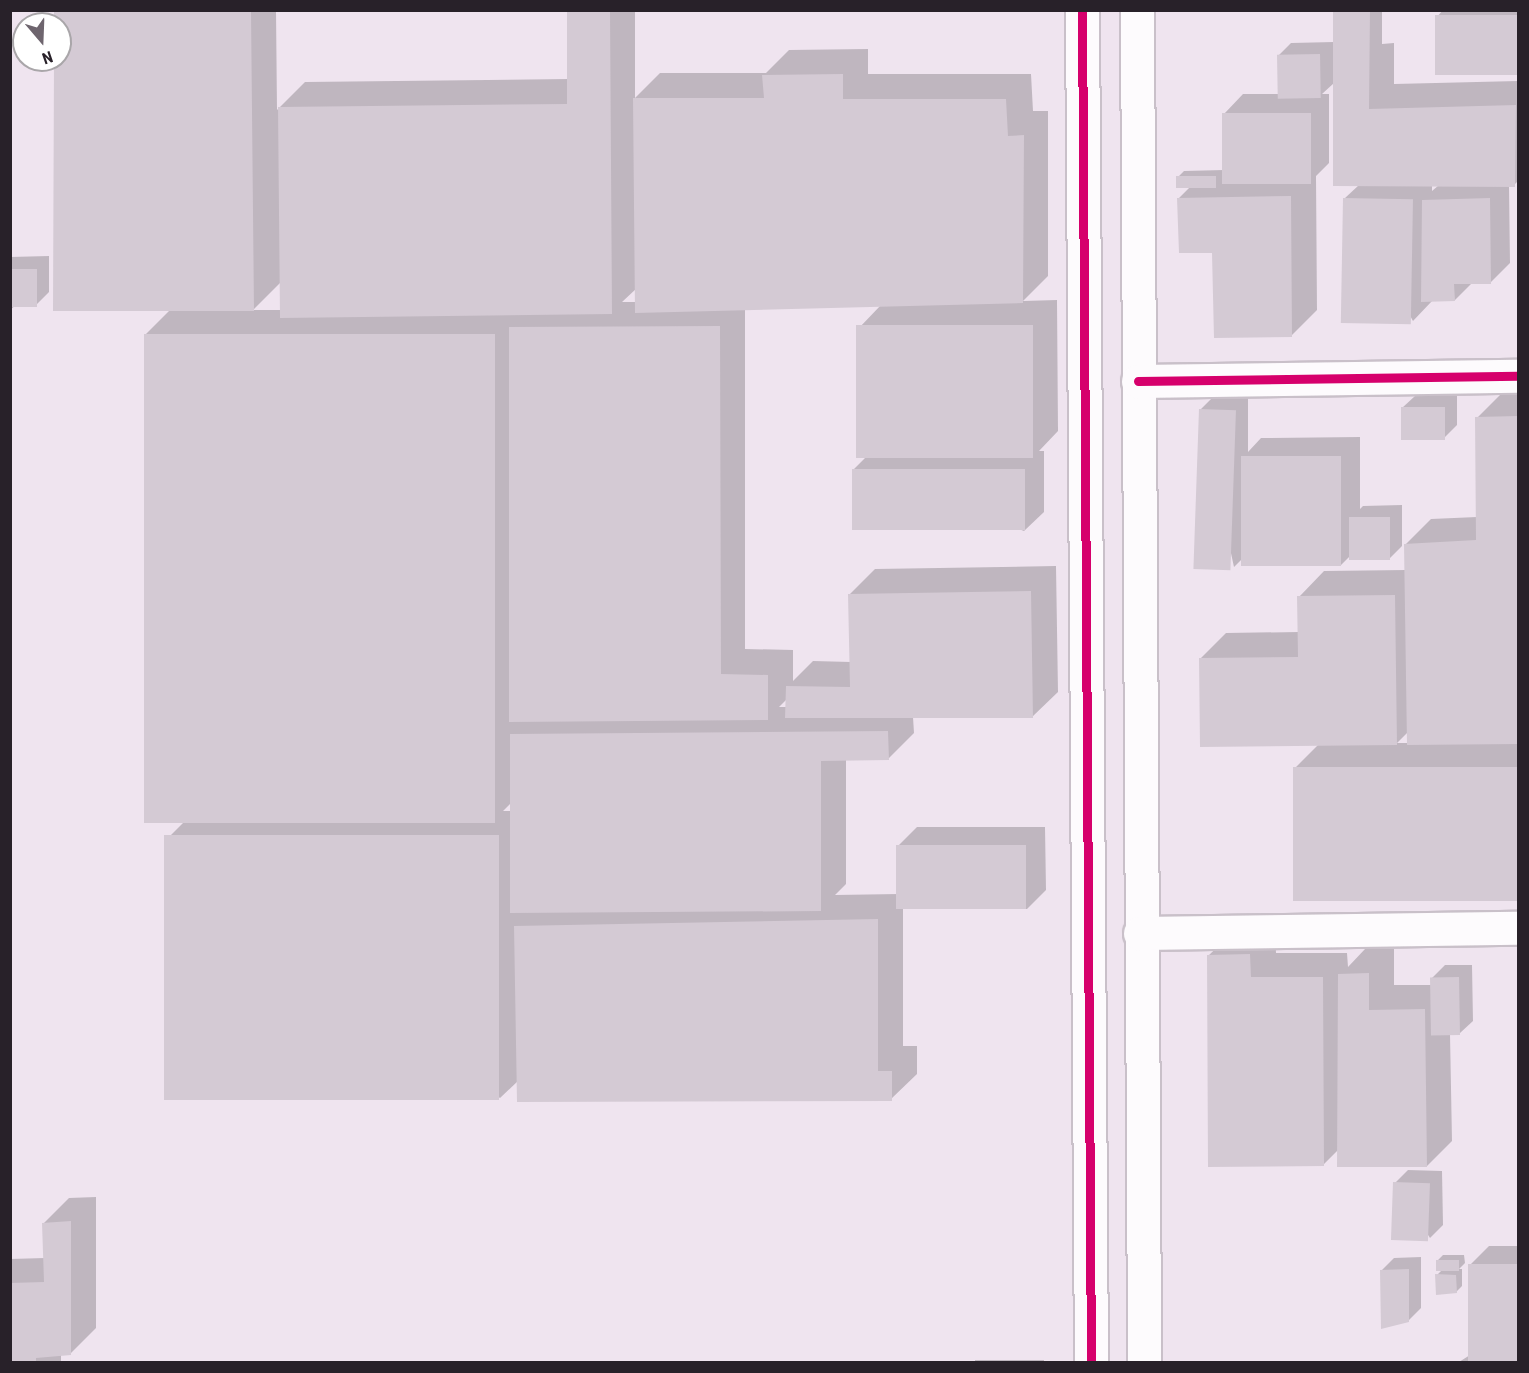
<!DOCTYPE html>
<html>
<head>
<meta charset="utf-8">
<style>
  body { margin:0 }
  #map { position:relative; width:1529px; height:1373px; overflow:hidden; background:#efe4ef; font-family:"Roboto Condensed",sans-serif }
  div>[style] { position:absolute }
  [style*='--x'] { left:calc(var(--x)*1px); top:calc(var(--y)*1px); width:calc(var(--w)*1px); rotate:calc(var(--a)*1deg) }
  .shadow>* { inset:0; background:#0003; transform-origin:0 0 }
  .building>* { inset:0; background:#d4cad4; transform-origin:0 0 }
  .roads { filter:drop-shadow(2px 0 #c9c0c9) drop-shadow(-2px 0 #c9c0c9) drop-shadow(0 2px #c9c0c9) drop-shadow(0 -2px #c9c0c9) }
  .minor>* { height:33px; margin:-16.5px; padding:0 16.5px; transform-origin:16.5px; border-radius:16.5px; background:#fdfbfd }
  .cycleway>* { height:9px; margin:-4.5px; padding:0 4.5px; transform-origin:4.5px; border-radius:4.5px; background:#d6006c }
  span { translate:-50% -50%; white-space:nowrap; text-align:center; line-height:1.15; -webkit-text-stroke:6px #fff; paint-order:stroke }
  .frame { position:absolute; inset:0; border:12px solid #282129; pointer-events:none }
  .north { position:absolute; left:12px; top:12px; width:60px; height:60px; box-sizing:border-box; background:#fff; border:2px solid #a9a6a9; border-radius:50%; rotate:161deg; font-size:16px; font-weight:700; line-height:24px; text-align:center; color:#282129 }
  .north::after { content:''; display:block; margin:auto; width:21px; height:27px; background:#6e656e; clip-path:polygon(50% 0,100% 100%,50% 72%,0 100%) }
</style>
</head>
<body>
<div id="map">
  <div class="shadow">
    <div style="clip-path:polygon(evenodd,56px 10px,276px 10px,277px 110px,305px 82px,569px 79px,568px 10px,635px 10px,635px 98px,660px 73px,766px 73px,789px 50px,868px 49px,868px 74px,1031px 74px,1033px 111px,1048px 111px,1048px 276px,1023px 301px,1057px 300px,1058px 431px,1039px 451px,1044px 451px,1044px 512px,1024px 531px,854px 469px,865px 458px,858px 329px,881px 305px,745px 308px,745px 649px,793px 650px,793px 681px,813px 661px,851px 662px,850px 594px,875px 569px,1056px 566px,1058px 692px,1032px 717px,913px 717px,914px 733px,889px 758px,846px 759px,846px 884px,835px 895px,899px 894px,898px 846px,917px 827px,1045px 827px,1046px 890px,1027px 909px,903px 908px,903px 1046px,917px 1046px,917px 1074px,891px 1099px,518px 1081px,500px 1098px,165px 841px,185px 821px,145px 335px,170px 310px,56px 60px,60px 60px,60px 24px,56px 24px,56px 10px,281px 282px,281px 310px,253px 310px,281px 282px,56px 10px,637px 288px,637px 302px,622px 302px,637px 288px,56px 10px,787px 699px,787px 707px,779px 707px,787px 699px,56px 10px,512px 802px,512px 811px,503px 811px,512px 802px)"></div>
    <div style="clip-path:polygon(evenodd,1334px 10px,1382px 10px,1382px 44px,1394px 43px,1394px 84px,1518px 81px,1518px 181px,1514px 185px,1509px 185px,1510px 263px,1491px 282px,1472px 283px,1455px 300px,1432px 301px,1413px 321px,1345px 198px,1359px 185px,1334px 83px,1322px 94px,1329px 94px,1329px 163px,1316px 176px,1317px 310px,1292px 335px,1178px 199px,1190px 187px,1178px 177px,1184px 171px,1224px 170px,1224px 114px,1243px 94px,1278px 94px,1278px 56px,1291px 43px,1334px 42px,1334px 10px,1432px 185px,1439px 185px,1432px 191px,1432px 185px)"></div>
    <div style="clip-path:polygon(1443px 10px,1518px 10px,1518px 74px,1436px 75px,1436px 18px)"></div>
    <div style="clip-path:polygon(49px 256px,49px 292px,36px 305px,16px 305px,10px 310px,10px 257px)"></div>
    <div style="clip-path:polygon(evenodd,1518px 392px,1518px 898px,1297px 900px,1295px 768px,1318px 745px,1200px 659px,1226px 633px,1299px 632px,1299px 597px,1324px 571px,1406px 570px,1406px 544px,1431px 519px,1477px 517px,1477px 418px,1502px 393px,1518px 392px,1409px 731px,1409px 743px,1397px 743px,1409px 731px)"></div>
    <div style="clip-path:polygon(1457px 395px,1457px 425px,1444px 438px,1402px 408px,1415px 396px)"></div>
    <div style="clip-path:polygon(1213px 397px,1248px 397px,1248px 452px,1261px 438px,1360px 437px,1360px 509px,1363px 506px,1402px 505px,1402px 546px,1389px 559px,1350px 556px,1341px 565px,1243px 558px,1234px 567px,1200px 410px)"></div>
    <div style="clip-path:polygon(1275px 930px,1276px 953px,1347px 953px,1348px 967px,1365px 949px,1394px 949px,1394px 985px,1432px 985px,1432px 978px,1445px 965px,1472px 965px,1473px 1021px,1460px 1033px,1450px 1034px,1452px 1141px,1427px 1166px,1338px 1150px,1323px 1165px,1208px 956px,1234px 931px)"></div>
    <div style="clip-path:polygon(1408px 1170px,1442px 1171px,1443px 1225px,1430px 1238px,1395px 1183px)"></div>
    <div style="clip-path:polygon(96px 1197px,96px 1328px,71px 1353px,61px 1354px,61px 1362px,10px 1362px,10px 1259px,45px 1258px,44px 1223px,69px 1198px)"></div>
    <div style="clip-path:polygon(1489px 1246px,1518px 1246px,1518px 1362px,1459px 1362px,1470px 1355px,1469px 1266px)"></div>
    <div style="clip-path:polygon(1443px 1255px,1464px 1255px,1465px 1263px,1459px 1269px,1462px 1269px,1462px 1286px,1456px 1292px,1437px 1275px,1443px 1269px,1437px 1261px)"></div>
    <div style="clip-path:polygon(1421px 1257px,1421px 1308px,1408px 1321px,1381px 1271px,1394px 1258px)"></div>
    <div style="left:975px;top:1360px;width:69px;height:4px"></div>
  </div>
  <div class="building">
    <div style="clip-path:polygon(54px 10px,251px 10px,254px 311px,53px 311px,54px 60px,60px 60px,60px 24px,54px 24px)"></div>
    <div style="clip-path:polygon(567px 10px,610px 10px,612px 314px,280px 318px,278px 107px,567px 104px)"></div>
    <div style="clip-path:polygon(1333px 10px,1370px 10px,1369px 109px,1516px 105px,1515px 187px,1333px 186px)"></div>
    <div style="left:1518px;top:15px;width:60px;height:83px;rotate:90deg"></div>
    <div style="left:1320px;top:54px;width:44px;height:43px;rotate:89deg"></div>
    <div style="clip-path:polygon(843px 74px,843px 99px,1006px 99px,1008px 136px,1024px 135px,1023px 303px,635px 313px,633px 98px,764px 98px,762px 75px)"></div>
    <div style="left:1222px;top:113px;width:89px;height:71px"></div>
    <div style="left:1216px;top:176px;width:12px;height:40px;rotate:90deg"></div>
    <div style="clip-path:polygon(1291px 196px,1292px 337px,1214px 338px,1212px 253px,1179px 253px,1177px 198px)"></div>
    <div style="left:1343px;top:198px;width:70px;height:125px;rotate:1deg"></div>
    <div style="clip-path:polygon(1490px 198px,1491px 284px,1454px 284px,1455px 301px,1421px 302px,1422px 200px)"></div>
    <div style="left:10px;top:269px;width:27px;height:38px"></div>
    <div style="left:1033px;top:325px;width:133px;height:177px;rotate:90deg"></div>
    <div style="clip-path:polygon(720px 326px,721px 674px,768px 675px,768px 720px,509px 722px,509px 327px)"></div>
    <div style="left:144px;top:334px;width:351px;height:489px"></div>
    <div style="left:1445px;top:407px;width:33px;height:44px;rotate:90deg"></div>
    <div style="left:1199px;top:409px;width:37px;height:160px;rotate:2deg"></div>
    <div style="clip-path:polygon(1518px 416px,1518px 744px,1407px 745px,1404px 544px,1476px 540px,1475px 417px)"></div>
    <div style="left:1341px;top:456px;width:110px;height:100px;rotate:90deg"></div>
    <div style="left:852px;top:469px;width:173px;height:61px"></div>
    <div style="left:1390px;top:517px;width:43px;height:41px;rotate:90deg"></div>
    <div style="clip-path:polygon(1031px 591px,1033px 718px,785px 718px,786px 686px,850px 687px,848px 594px)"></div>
    <div style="clip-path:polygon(1395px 595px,1397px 745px,1200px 747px,1199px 658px,1298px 657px,1297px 596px)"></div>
    <div style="clip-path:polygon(888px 731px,889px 760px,821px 761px,821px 911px,510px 913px,510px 734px)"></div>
    <div style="left:1293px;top:767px;width:225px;height:134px"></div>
    <div style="left:499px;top:835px;width:265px;height:335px;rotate:90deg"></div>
    <div style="left:896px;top:845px;width:130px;height:64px"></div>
    <div style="clip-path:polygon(878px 919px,878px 1071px,892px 1071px,892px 1101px,517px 1102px,514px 926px)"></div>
    <div style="clip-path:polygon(1250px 954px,1251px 977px,1323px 977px,1324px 1166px,1208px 1167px,1207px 955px)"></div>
    <div style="clip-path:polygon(1369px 973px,1369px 1010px,1425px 1009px,1427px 1167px,1337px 1167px,1338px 974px)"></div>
    <div style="left:1459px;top:977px;width:58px;height:29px;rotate:89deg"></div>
    <div style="left:1393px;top:1182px;width:37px;height:58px;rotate:2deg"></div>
    <div style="clip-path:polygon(71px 1221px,71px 1355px,36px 1358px,36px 1362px,10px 1362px,10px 1283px,44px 1282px,42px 1223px)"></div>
    <div style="left:1459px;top:1260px;width:11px;height:23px;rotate:90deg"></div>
    <div style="left:1518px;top:1264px;width:98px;height:50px;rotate:90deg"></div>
    <div style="clip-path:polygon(1409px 1269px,1409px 1322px,1381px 1329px,1380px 1270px)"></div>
    <div style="clip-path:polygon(1435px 1274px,1456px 1275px,1457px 1293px,1436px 1295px)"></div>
  </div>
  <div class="roads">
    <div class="minor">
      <div style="--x:1082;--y:10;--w:1352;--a:89.62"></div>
      <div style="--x:1137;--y:10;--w:1352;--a:89.7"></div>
      <div style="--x:1138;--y:381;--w:380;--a:-0.8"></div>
      <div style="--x:1140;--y:933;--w:378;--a:-0.8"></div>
    </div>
  </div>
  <div class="cycleway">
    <div style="--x:1082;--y:10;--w:1352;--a:89.62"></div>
    <div style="--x:1138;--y:381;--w:380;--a:-0.8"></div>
  </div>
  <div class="frame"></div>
  <div class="north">N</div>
</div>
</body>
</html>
